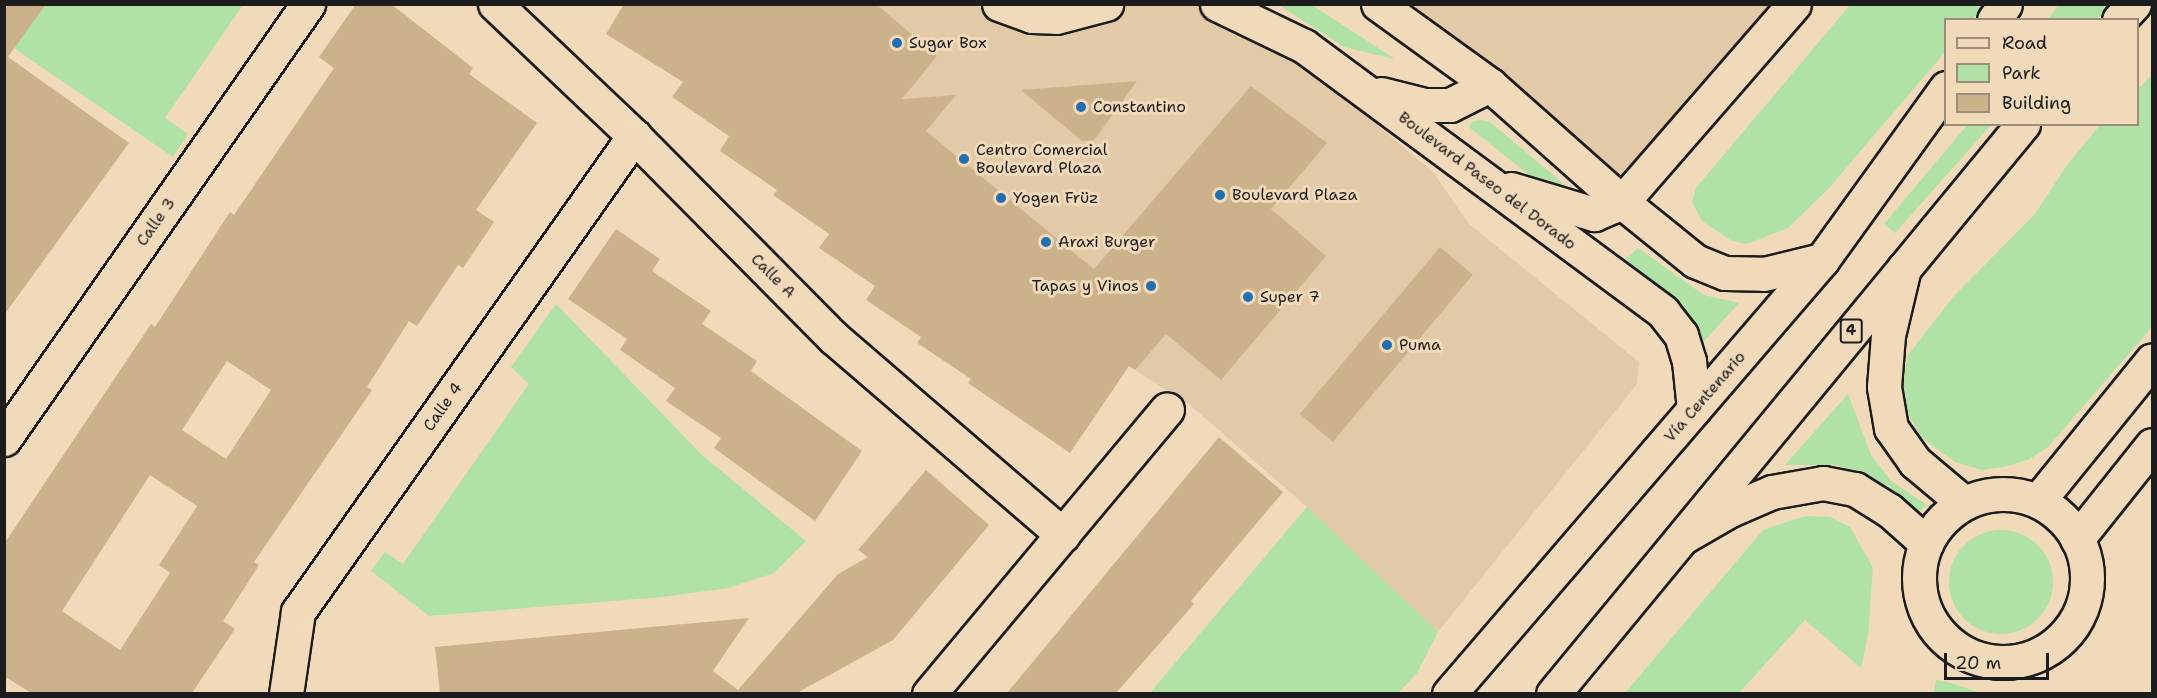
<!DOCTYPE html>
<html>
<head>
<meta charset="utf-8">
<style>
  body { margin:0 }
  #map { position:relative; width:2157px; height:698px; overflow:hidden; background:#f1daba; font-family:"Shantell Sans",sans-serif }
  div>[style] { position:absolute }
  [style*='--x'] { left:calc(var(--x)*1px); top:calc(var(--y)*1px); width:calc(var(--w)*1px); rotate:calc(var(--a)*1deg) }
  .built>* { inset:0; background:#e2caa9 }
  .green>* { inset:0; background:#afe2a4 }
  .round { border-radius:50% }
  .building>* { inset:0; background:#ccb28b; transform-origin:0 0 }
  .roads { filter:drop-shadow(2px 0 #1c1c1c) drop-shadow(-2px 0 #1c1c1c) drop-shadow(0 2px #1c1c1c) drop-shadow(0 -2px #1c1c1c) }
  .minor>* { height:33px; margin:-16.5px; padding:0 16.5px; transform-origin:16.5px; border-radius:16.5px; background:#f1daba }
  .minor>.ring { margin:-16.5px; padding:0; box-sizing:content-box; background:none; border:33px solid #f1daba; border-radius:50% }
  .tertiary>* { height:33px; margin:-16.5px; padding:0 16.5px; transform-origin:16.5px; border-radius:16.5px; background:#f1daba }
  .trunk>* { height:33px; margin:-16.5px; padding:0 16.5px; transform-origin:16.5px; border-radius:16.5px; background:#f1daba }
  .dots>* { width:16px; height:16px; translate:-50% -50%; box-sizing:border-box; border:3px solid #f1daba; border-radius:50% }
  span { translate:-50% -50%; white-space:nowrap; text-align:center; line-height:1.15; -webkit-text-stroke:6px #f1daba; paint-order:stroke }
  .shield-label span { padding:2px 4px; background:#f1daba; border:2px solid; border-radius:4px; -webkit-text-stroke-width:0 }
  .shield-label { font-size:15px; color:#1c1c1c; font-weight:700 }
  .poi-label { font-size:16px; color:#1c1c1c }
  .left { translate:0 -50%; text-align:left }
  .right { translate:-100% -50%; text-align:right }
  .street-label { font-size:16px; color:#1c1c1c }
  .frame { position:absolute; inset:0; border:6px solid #1c1c1c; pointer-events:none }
  .legend { position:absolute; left:1944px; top:18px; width:195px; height:108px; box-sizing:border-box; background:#f1daba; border:2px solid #9c8e7b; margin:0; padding:8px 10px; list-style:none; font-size:18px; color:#1c1c1c }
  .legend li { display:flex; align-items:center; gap:12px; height:30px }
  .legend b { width:30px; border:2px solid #9c8e7b }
  .scale { position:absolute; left:1944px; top:653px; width:105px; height:27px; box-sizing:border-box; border:3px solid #1c1c1c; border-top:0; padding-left:8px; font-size:18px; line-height:21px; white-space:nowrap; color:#1c1c1c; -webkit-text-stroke:4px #f1daba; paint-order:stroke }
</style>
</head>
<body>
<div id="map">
  <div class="built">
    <div style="clip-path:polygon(746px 4px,1217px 4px,1251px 18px,1434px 173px,1468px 223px,1639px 362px,1637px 384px,1438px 632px,1307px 507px,1190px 405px,1085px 338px)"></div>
    <div style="clip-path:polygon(1378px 5px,1794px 5px,1622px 202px)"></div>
  </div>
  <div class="green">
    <div style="clip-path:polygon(4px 5px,243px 5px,165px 118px,188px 134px,173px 157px,5px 42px)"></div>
    <div style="clip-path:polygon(1279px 5px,1312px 5px,1395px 59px,1344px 47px)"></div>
    <div style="clip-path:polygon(1850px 5px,1983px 5px,1973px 19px,1946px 20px,1945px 52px,1829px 188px,1788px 228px,1747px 244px,1732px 241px,1702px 221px,1692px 202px,1696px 188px)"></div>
    <div style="clip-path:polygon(2058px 5px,2115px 5px,2096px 19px,2048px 20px)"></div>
    <div style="clip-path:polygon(2152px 75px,2152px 327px,2048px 447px,2028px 460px,2003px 467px,1982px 470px,1955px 462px,1922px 438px,1905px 409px,1902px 385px,1908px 355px,1954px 296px,2035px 214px,2067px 165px,2100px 125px,2138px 124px,2138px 89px)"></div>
    <div style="clip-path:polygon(1481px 120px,1490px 122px,1577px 195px,1539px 183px,1469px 127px,1472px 121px)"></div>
    <div style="clip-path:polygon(1968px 124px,1991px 125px,1895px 233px,1884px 224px)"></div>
    <div style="clip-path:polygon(1638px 248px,1704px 295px,1739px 303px,1698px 348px,1621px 263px)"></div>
    <div style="clip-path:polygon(556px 304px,702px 455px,806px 541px,774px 573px,728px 588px,662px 597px,429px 616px,371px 571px,385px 552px,403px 564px,529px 384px,511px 367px)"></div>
    <div style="clip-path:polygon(1848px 394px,1871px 455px,1891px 481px,1927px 505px,1917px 514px,1888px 486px,1836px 465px,1785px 465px)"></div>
    <div style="clip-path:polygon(1307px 507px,1438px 632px,1417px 673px,1398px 693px,1150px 693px)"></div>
    <div style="clip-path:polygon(1805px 516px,1830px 517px,1850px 527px,1873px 568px,1868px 635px,1861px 668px,1805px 620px,1739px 693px,1625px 693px,1763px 530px)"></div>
    <div class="round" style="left:1949px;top:530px;width:104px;height:104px"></div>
    <div style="clip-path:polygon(1936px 680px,1951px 683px,1980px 693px,1934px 693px)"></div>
  </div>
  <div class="building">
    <div style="clip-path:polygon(4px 4px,46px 4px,8px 57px,129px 143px,4px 315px)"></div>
    <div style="clip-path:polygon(evenodd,356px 4px,391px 4px,473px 68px,469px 74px,537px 123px,476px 210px,494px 222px,463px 268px,458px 265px,417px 326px,409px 321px,367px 387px,372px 390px,254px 562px,259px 565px,223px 621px,235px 629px,192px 693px,31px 693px,4px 676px,4px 544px,151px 324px,155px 327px,230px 212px,234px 215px,334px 68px,319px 57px,356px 4px,227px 361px,271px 390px,226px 459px,182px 430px,227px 361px,356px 4px,150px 475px,197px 506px,159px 565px,170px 573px,120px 650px,62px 611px,150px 475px)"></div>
    <div style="clip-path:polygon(624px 4px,876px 4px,937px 56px,902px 99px,956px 95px,926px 131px,1094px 269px,1251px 86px,1327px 143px,1271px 209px,1326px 256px,1221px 380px,1166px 334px,1135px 370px,1129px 366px,1070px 453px,968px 383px,971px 379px,917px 343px,921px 337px,866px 300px,875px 286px,819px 248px,829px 234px,773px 195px,777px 190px,720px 151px,729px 136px,672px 97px,683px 82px,606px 34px)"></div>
    <div style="clip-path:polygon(1137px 81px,1094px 140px,1082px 141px,1021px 90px)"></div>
    <div style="clip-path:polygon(616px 229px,660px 259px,652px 271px,711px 311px,702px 324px,757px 361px,751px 371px,862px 451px,815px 521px,714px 448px,721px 438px,666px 401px,675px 388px,620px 350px,627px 339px,568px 299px)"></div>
    <div style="left:1440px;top:247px;width:43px;height:218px;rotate:40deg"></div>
    <div style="clip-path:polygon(1219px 437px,1283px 492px,1191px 601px,1194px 604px,1116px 693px,1007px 693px)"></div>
    <div style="clip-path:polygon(926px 470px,989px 525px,893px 640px,797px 693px,440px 693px,435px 647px,749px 618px,713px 671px,738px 690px,838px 574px,868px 557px,858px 550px)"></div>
  </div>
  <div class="roads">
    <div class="minor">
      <div style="--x:495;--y:4;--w:192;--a:43.5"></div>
      <div style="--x:634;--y:136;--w:284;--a:45.3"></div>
      <div style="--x:834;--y:338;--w:302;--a:40.7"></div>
      <div style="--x:1622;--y:202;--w:262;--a:-49"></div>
      <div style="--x:1904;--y:268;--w:69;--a:103.4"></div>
      <div style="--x:1888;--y:335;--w:52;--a:94.4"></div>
      <div style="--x:1884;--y:387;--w:42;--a:80.3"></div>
      <div style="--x:1891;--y:428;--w:42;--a:54.8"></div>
      <div style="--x:1915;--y:462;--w:64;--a:39.9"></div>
      <div style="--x:4;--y:439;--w:531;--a:-55.05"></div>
      <div class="ring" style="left:1919px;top:494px;width:135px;height:135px"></div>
      <div style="--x:2038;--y:501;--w:181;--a:-51"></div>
      <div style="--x:1685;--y:536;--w:52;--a:-30"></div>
      <div style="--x:1730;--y:510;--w:46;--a:-23.2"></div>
      <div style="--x:1772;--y:492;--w:52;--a:-10"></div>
      <div style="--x:1823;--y:483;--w:33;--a:11"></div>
      <div style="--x:1855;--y:489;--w:40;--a:32"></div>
      <div style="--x:1889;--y:510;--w:50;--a:41.7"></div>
      <div style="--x:2077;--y:539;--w:120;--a:-51.4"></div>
      <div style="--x:286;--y:694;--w:83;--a:-81.7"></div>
      <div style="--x:298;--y:612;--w:583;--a:-54.78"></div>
      <div style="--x:929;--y:694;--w:371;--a:-50.1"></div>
    </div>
    <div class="tertiary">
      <div style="--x:999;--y:4;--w:35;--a:20"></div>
      <div style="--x:1032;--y:16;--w:24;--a:2"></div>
      <div style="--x:1056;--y:17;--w:52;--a:-14.6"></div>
      <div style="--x:1217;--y:4;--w:97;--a:25.8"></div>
      <div style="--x:1304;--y:46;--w:447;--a:36.5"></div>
      <div style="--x:1663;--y:312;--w:29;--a:52"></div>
      <div style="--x:1681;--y:335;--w:27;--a:73"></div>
      <div style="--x:1689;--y:361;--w:48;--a:84.1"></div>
      <div style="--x:1378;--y:4;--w:138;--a:35.9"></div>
      <div style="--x:1490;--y:85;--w:176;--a:41.6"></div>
      <div style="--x:1622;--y:202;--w:94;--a:38.9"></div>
      <div style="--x:1695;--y:261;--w:32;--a:22"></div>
      <div style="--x:1725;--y:273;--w:39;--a:1"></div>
      <div style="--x:1764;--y:274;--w:60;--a:-13.6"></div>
      <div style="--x:1381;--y:94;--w:45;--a:14"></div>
      <div style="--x:1425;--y:105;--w:25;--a:0"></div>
      <div style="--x:1450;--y:105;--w:45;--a:-26.6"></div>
      <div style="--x:1511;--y:189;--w:87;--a:16.8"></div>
      <div style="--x:1594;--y:214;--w:30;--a:-23"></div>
    </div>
    <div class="trunk">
      <div style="--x:1994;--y:20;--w:19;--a:-55"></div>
      <div style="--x:2119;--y:20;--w:22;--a:-47"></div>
      <div style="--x:1449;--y:694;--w:572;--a:-49.32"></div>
      <div style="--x:1822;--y:260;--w:212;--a:-54.2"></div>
      <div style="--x:1553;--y:694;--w:739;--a:-50.49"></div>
    </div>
  </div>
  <div class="dots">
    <div style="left:897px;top:43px;background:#1f6fb2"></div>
    <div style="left:1081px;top:107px;background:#1f6fb2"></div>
    <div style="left:964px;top:159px;background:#1f6fb2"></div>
    <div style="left:1220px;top:195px;background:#1f6fb2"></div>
    <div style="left:1001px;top:198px;background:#1f6fb2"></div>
    <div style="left:1046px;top:242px;background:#1f6fb2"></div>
    <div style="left:1151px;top:286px;background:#1f6fb2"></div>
    <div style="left:1248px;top:297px;background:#1f6fb2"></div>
    <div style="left:1387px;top:345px;background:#1f6fb2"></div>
  </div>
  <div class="shield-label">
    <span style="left:1851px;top:331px">4</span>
  </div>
  <div class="poi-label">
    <span class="left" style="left:909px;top:43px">Sugar Box</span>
    <span class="left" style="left:1093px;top:107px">Constantino</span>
    <span class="left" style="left:976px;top:159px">Centro Comercial<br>Boulevard Plaza</span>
    <span class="left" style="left:1232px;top:195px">Boulevard Plaza</span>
    <span class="left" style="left:1013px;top:198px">Yogen Früz</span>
    <span class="left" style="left:1058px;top:242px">Araxi Burger</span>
    <span class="right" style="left:1139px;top:286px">Tapas y Vinos</span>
    <span class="left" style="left:1260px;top:297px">Super 7</span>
    <span class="left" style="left:1399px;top:345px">Puma</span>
  </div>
  <div class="street-label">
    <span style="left:1487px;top:181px;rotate:37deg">Boulevard Paseo del Dorado</span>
    <span style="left:156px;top:222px;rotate:-55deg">Calle 3</span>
    <span style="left:773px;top:276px;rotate:45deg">Calle A</span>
    <span style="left:1705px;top:397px;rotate:-49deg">Vía Centenario</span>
    <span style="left:443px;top:407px;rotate:-55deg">Calle 4</span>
  </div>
  <div class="frame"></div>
  <ul class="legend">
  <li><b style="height:8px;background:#f1daba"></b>Road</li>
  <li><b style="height:16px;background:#afe2a4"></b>Park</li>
  <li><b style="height:16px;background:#ccb28b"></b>Building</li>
  </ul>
  <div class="scale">20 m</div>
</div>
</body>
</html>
